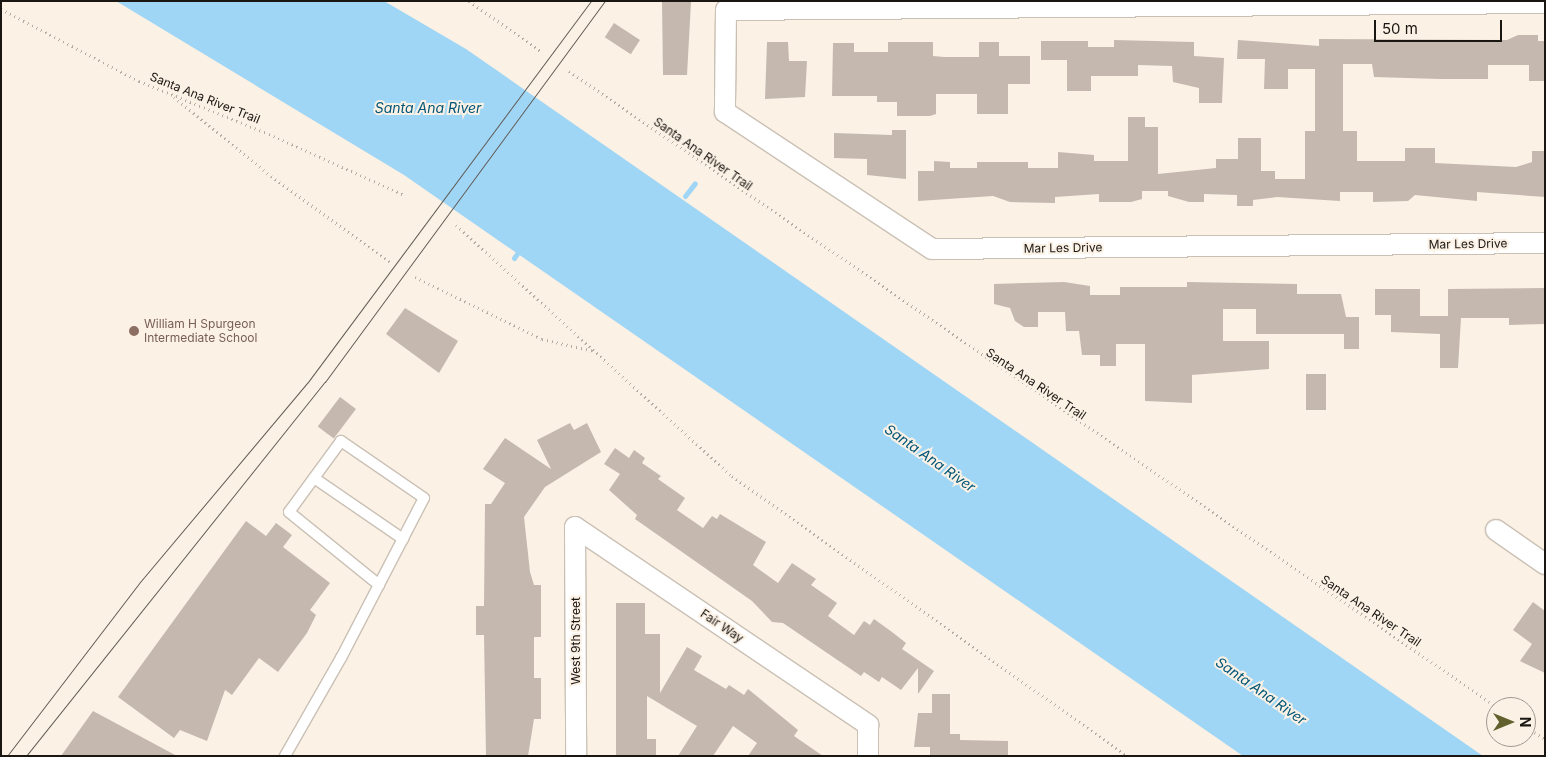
<!DOCTYPE html>
<html>
<head>
<meta charset="utf-8">
<style>
  body { margin:0 }
  #map { position:relative; width:1546px; height:757px; overflow:hidden; background:#fbf1e5; font-family:Inter,sans-serif }
  div>[style] { position:absolute }
  [style*='--x'] { left:calc(var(--x)*1px); top:calc(var(--y)*1px); width:calc(var(--w)*1px); rotate:calc(var(--a)*1deg) }
  .water>* { inset:0; background:#9fd5f5 }
  .stream>* { height:5px; margin:-2.5px; padding:0 2.5px; transform-origin:2.5px; border-radius:2.5px; background:#9fd5f5 }
  .building>* { inset:0; background:#c5b9af; transform-origin:0 0 }
  .path>* { height:3px; margin-top:-1.5px; transform-origin:0; background:repeating-linear-gradient(90deg,#b4aca3 0 1px,transparent 0 5px) }
  .roads { filter:drop-shadow(1px 0 #cac0b5) drop-shadow(-1px 0 #cac0b5) drop-shadow(0 1px #cac0b5) drop-shadow(0 -1px #cac0b5) }
  .lane>* { height:10px; margin:-5px; padding:0 5px; transform-origin:5px; border-radius:5px; background:#fff }
  .street>* { height:20px; margin:-10px; padding:0 10px; transform-origin:10px; border-radius:10px; background:#fff }
  .tram>* { height:1px; margin:-0.5px; padding:0 0.5px; transform-origin:0.5px; border-radius:0.5px; background:#605a54 }
  .dots>* { width:14px; height:14px; translate:-50% -50%; box-sizing:border-box; border:2px solid #fbf1e5; border-radius:50% }
  span { translate:-50% -50%; white-space:nowrap; text-align:center; line-height:1.15; -webkit-text-stroke:4px #fbf1e5; paint-order:stroke }
  .street-label { font-size:12px; color:#1a1612 }
  .education-label { font-size:12px; color:#785e54 }
  .left { translate:0 -50%; text-align:left }
  .water-label { font-size:14px; color:#025678; font-style:italic }
  .frame { position:absolute; inset:0; border:2px solid #1a1612; pointer-events:none }
  .north { position:absolute; left:1486px; top:697px; width:50px; height:50px; box-sizing:border-box; background:#fbf1e5; border:1px solid #a19991; border-radius:50%; rotate:90deg; font-size:14px; font-weight:700; line-height:20px; text-align:center; color:#1a1612 }
  .north::after { content:''; display:block; margin:auto; width:18px; height:22px; background:#62602d; clip-path:polygon(50% 0,100% 100%,50% 72%,0 100%) }
  .scale { position:absolute; left:1374px; top:20px; width:128px; height:22px; box-sizing:border-box; border:2px solid #1a1612; border-top:0; padding-left:6px; font-size:15px; line-height:18px; white-space:nowrap; color:#1a1612; -webkit-text-stroke:4px #fbf1e5; paint-order:stroke }
</style>
</head>
<body>
<div id="map">
  <div class="water">
    <div style="clip-path:polygon(116px 1px,384px 1px,466px 49px,1483px 756px,1243px 756px,404px 175px)"></div>
  </div>
  <div class="stream">
    <div style="--x:685;--y:196;--w:16;--a:-52"></div>
    <div style="--x:514;--y:258;--w:12;--a:-55"></div>
  </div>
  <div class="building">
    <div style="clip-path:polygon(662px 2px,691px 2px,687px 75px,663px 75px)"></div>
    <div style="left:614px;top:23px;width:31px;height:17px;rotate:33deg"></div>
    <div style="clip-path:polygon(1518px 35px,1538px 35px,1538px 41px,1545px 41px,1545px 81px,1529px 81px,1529px 65px,1488px 65px,1488px 79px,1440px 79px,1374px 77px,1372px 64px,1343px 64px,1343px 131px,1357px 131px,1357px 161px,1405px 161px,1405px 148px,1435px 148px,1435px 163px,1516px 167px,1532px 162px,1532px 151px,1545px 151px,1545px 197px,1477px 192px,1477px 201px,1415px 195px,1408px 201px,1373px 202px,1373px 192px,1340px 192px,1340px 201px,1277px 197px,1253px 200px,1253px 206px,1237px 206px,1237px 195px,1204px 194px,1204px 202px,1189px 202px,1168px 196px,1168px 191px,1142px 191px,1142px 199px,1131px 202px,1099px 202px,1099px 194px,1055px 197px,1055px 203px,1010px 202px,993px 196px,918px 201px,918px 171px,934px 171px,934px 161px,950px 162px,950px 168px,977px 168px,977px 162px,1028px 162px,1028px 168px,1058px 168px,1058px 152px,1094px 155px,1094px 161px,1128px 161px,1128px 117px,1145px 117px,1145px 127px,1158px 127px,1158px 174px,1216px 168px,1216px 159px,1238px 159px,1238px 138px,1261px 138px,1261px 171px,1275px 171px,1275px 179px,1305px 179px,1305px 131px,1315px 131px,1315px 69px,1288px 69px,1288px 89px,1264px 89px,1265px 59px,1237px 59px,1238px 40px,1319px 46px,1319px 39px,1507px 40px)"></div>
    <div style="clip-path:polygon(1114px 40px,1194px 42px,1194px 56px,1224px 58px,1222px 103px,1199px 103px,1199px 88px,1173px 82px,1172px 66px,1138px 65px,1138px 76px,1091px 76px,1091px 91px,1067px 91px,1067px 60px,1041px 60px,1041px 41px,1088px 41px,1088px 47px,1114px 47px)"></div>
    <div style="clip-path:polygon(767px 42px,788px 42px,789px 61px,807px 61px,805px 97px,765px 99px)"></div>
    <div style="clip-path:polygon(888px 42px,933px 42px,933px 56px,944px 57px,979px 57px,979px 42px,999px 42px,999px 56px,1030px 56px,1030px 84px,1008px 84px,1008px 114px,977px 114px,977px 94px,936px 94px,936px 114px,930px 116px,897px 116px,897px 102px,877px 102px,877px 96px,832px 96px,833px 43px,854px 43px,854px 52px,888px 52px)"></div>
    <div style="clip-path:polygon(892px 130px,906px 130px,906px 179px,867px 175px,867px 159px,834px 158px,834px 133px,892px 135px)"></div>
    <div style="clip-path:polygon(1064px 282px,1090px 286px,1090px 295px,1120px 295px,1120px 287px,1187px 287px,1187px 282px,1297px 284px,1297px 294px,1341px 294px,1346px 317px,1359px 317px,1359px 349px,1344px 349px,1344px 334px,1256px 334px,1256px 309px,1223px 309px,1223px 341px,1269px 341px,1269px 369px,1192px 375px,1192px 403px,1145px 401px,1145px 344px,1116px 344px,1116px 366px,1100px 366px,1100px 355px,1082px 355px,1079px 331px,1066px 331px,1065px 312px,1038px 312px,1038px 327px,1024px 327px,1015px 321px,1010px 308px,994px 304px,994px 284px)"></div>
    <div style="clip-path:polygon(1545px 288px,1545px 324px,1509px 325px,1509px 318px,1461px 318px,1458px 368px,1440px 368px,1440px 334px,1391px 332px,1391px 315px,1375px 315px,1375px 289px,1420px 289px,1420px 316px,1448px 316px,1448px 289px)"></div>
    <div style="clip-path:polygon(405px 308px,458px 341px,439px 373px,386px 334px)"></div>
    <div style="left:1306px;top:374px;width:20px;height:36px"></div>
    <div style="left:340px;top:397px;width:20px;height:37px;rotate:37deg"></div>
    <div style="clip-path:polygon(570px 423px,574px 430px,587px 423px,601px 452px,545px 487px,524px 517px,530px 572px,534px 585px,541px 585px,541px 637px,534px 637px,534px 678px,541px 678px,541px 719px,534px 719px,528px 756px,486px 756px,484px 635px,476px 635px,476px 606px,484px 606px,485px 504px,491px 504px,505px 483px,483px 469px,505px 438px,551px 469px,537px 440px)"></div>
    <div style="clip-path:polygon(615px 448px,629px 458px,634px 450px,645px 458px,642px 463px,661px 476px,658px 479px,685px 498px,677px 510px,703px 528px,712px 516px,717px 519px,720px 514px,766px 542px,753px 565px,778px 583px,792px 563px,816px 579px,811px 585px,837px 603px,828px 616px,854px 635px,864px 621px,870px 625px,874px 619px,892px 632px,906px 643px,902px 649px,934px 671px,918px 694px,918px 668px,901px 690px,882px 677px,879px 682px,864px 672px,861px 676px,783px 623px,772px 622px,752px 601px,635px 519px,637px 515px,609px 490px,620px 474px,604px 464px)"></div>
    <div style="clip-path:polygon(246px 521px,266px 536px,276px 523px,292px 535px,283px 547px,330px 583px,310px 610px,316px 615px,307px 633px,278px 672px,259px 658px,232px 695px,225px 690px,207px 741px,180px 730px,174px 738px,118px 697px)"></div>
    <div style="clip-path:polygon(1533px 602px,1545px 611px,1545px 673px,1520px 661px,1532px 644px,1513px 630px)"></div>
    <div style="clip-path:polygon(616px 603px,645px 603px,645px 634px,660px 634px,660px 693px,687px 647px,702px 656px,694px 670px,726px 689px,729px 685px,744px 695px,748px 689px,798px 730px,794px 736px,823px 756px,748px 756px,757px 743px,733px 726px,713px 756px,678px 756px,697px 726px,647px 696px,647px 739px,656px 739px,656px 756px,616px 756px)"></div>
    <div style="clip-path:polygon(932px 694px,950px 694px,950px 734px,960px 734px,960px 740px,1008px 741px,1008px 756px,930px 756px,930px 747px,914px 747px,918px 713px,932px 713px)"></div>
    <div style="clip-path:polygon(93px 711px,177px 756px,61px 756px)"></div>
  </div>
  <div class="path">
    <div style="--x:469;--y:1;--w:89;--a:34.9"></div>
    <div style="--x:1;--y:9;--w:156;--a:27.6"></div>
    <div style="--x:139;--y:81;--w:140;--a:22.2"></div>
    <div style="--x:269;--y:134;--w:150;--a:24.3"></div>
    <div style="--x:569;--y:71;--w:1125;--a:34.42"></div>
    <div style="--x:174;--y:97;--w:125;--a:39.2"></div>
    <div style="--x:271;--y:176;--w:147;--a:35.9"></div>
    <div style="--x:456;--y:225;--w:373;--a:42.3"></div>
    <div style="--x:732;--y:476;--w:484;--a:35.3"></div>
    <div style="--x:415;--y:277;--w:141;--a:26"></div>
    <div style="--x:542;--y:339;--w:53;--a:13"></div>
    <div style="--x:1526;--y:727;--w:22;--a:32"></div>
  </div>
  <div class="roads">
    <div class="lane">
      <div style="--x:314;--y:478;--w:108;--a:34.4"></div>
      <div style="--x:285;--y:756;--w:113;--a:-60.3"></div>
      <div style="--x:341;--y:658;--w:180;--a:-62.6"></div>
      <div style="--x:424;--y:498;--w:101;--a:-145.5"></div>
      <div style="--x:341;--y:441;--w:88;--a:126.2"></div>
      <div style="--x:289;--y:512;--w:116;--a:39"></div>
    </div>
    <div class="street">
      <div style="--x:1545;--y:3;--w:819;--a:179.51"></div>
      <div style="--x:726;--y:10;--w:102;--a:90.6"></div>
      <div style="--x:725;--y:112;--w:248;--a:33.5"></div>
      <div style="--x:932;--y:249;--w:613;--a:-0.56"></div>
      <div style="--x:575;--y:527;--w:354;--a:34"></div>
      <div style="--x:868;--y:725;--w:31;--a:90"></div>
      <div style="--x:575;--y:527;--w:229;--a:89.7"></div>
      <div style="--x:1496;--y:530;--w:60;--a:34.8"></div>
    </div>
  </div>
  <div class="tram">
    <div style="--x:7;--y:756;--w:219;--a:-52.6"></div>
    <div style="--x:140;--y:582;--w:261;--a:-50"></div>
    <div style="--x:308;--y:382;--w:475;--a:-53.4"></div>
    <div style="--x:26;--y:756;--w:479;--a:-51.4"></div>
    <div style="--x:325;--y:382;--w:473;--a:-53.7"></div>
  </div>
  <div class="dots">
    <div style="left:134px;top:331px;background:#8d6e63"></div>
  </div>
  <div class="street-label">
    <span style="left:205px;top:98px;rotate:22deg">Santa Ana River Trail</span>
    <span style="left:703px;top:154px;rotate:35deg">Santa Ana River Trail</span>
    <span style="left:1468px;top:244px;rotate:-1deg">Mar Les Drive</span>
    <span style="left:1063px;top:248px;rotate:-1deg">Mar Les Drive</span>
    <span style="left:1036px;top:384px;rotate:34deg">Santa Ana River Trail</span>
    <span style="left:1371px;top:611px;rotate:34deg">Santa Ana River Trail</span>
    <span style="left:722px;top:626px;rotate:34deg">Fair Way</span>
    <span style="left:576px;top:641px;rotate:-90deg">West 9th Street</span>
  </div>
  <div class="education-label">
    <span class="left" style="left:144px;top:331px">William H Spurgeon<br>Intermediate School</span>
  </div>
  <div class="water-label">
    <span style="left:428px;top:108px">Santa Ana River</span>
    <span style="left:930px;top:458px;rotate:35deg">Santa Ana River</span>
    <span style="left:1261px;top:691px;rotate:35deg">Santa Ana River</span>
  </div>
  <div class="frame"></div>
  <div class="north">N</div>
  <div class="scale">50 m</div>
</div>
</body>
</html>
